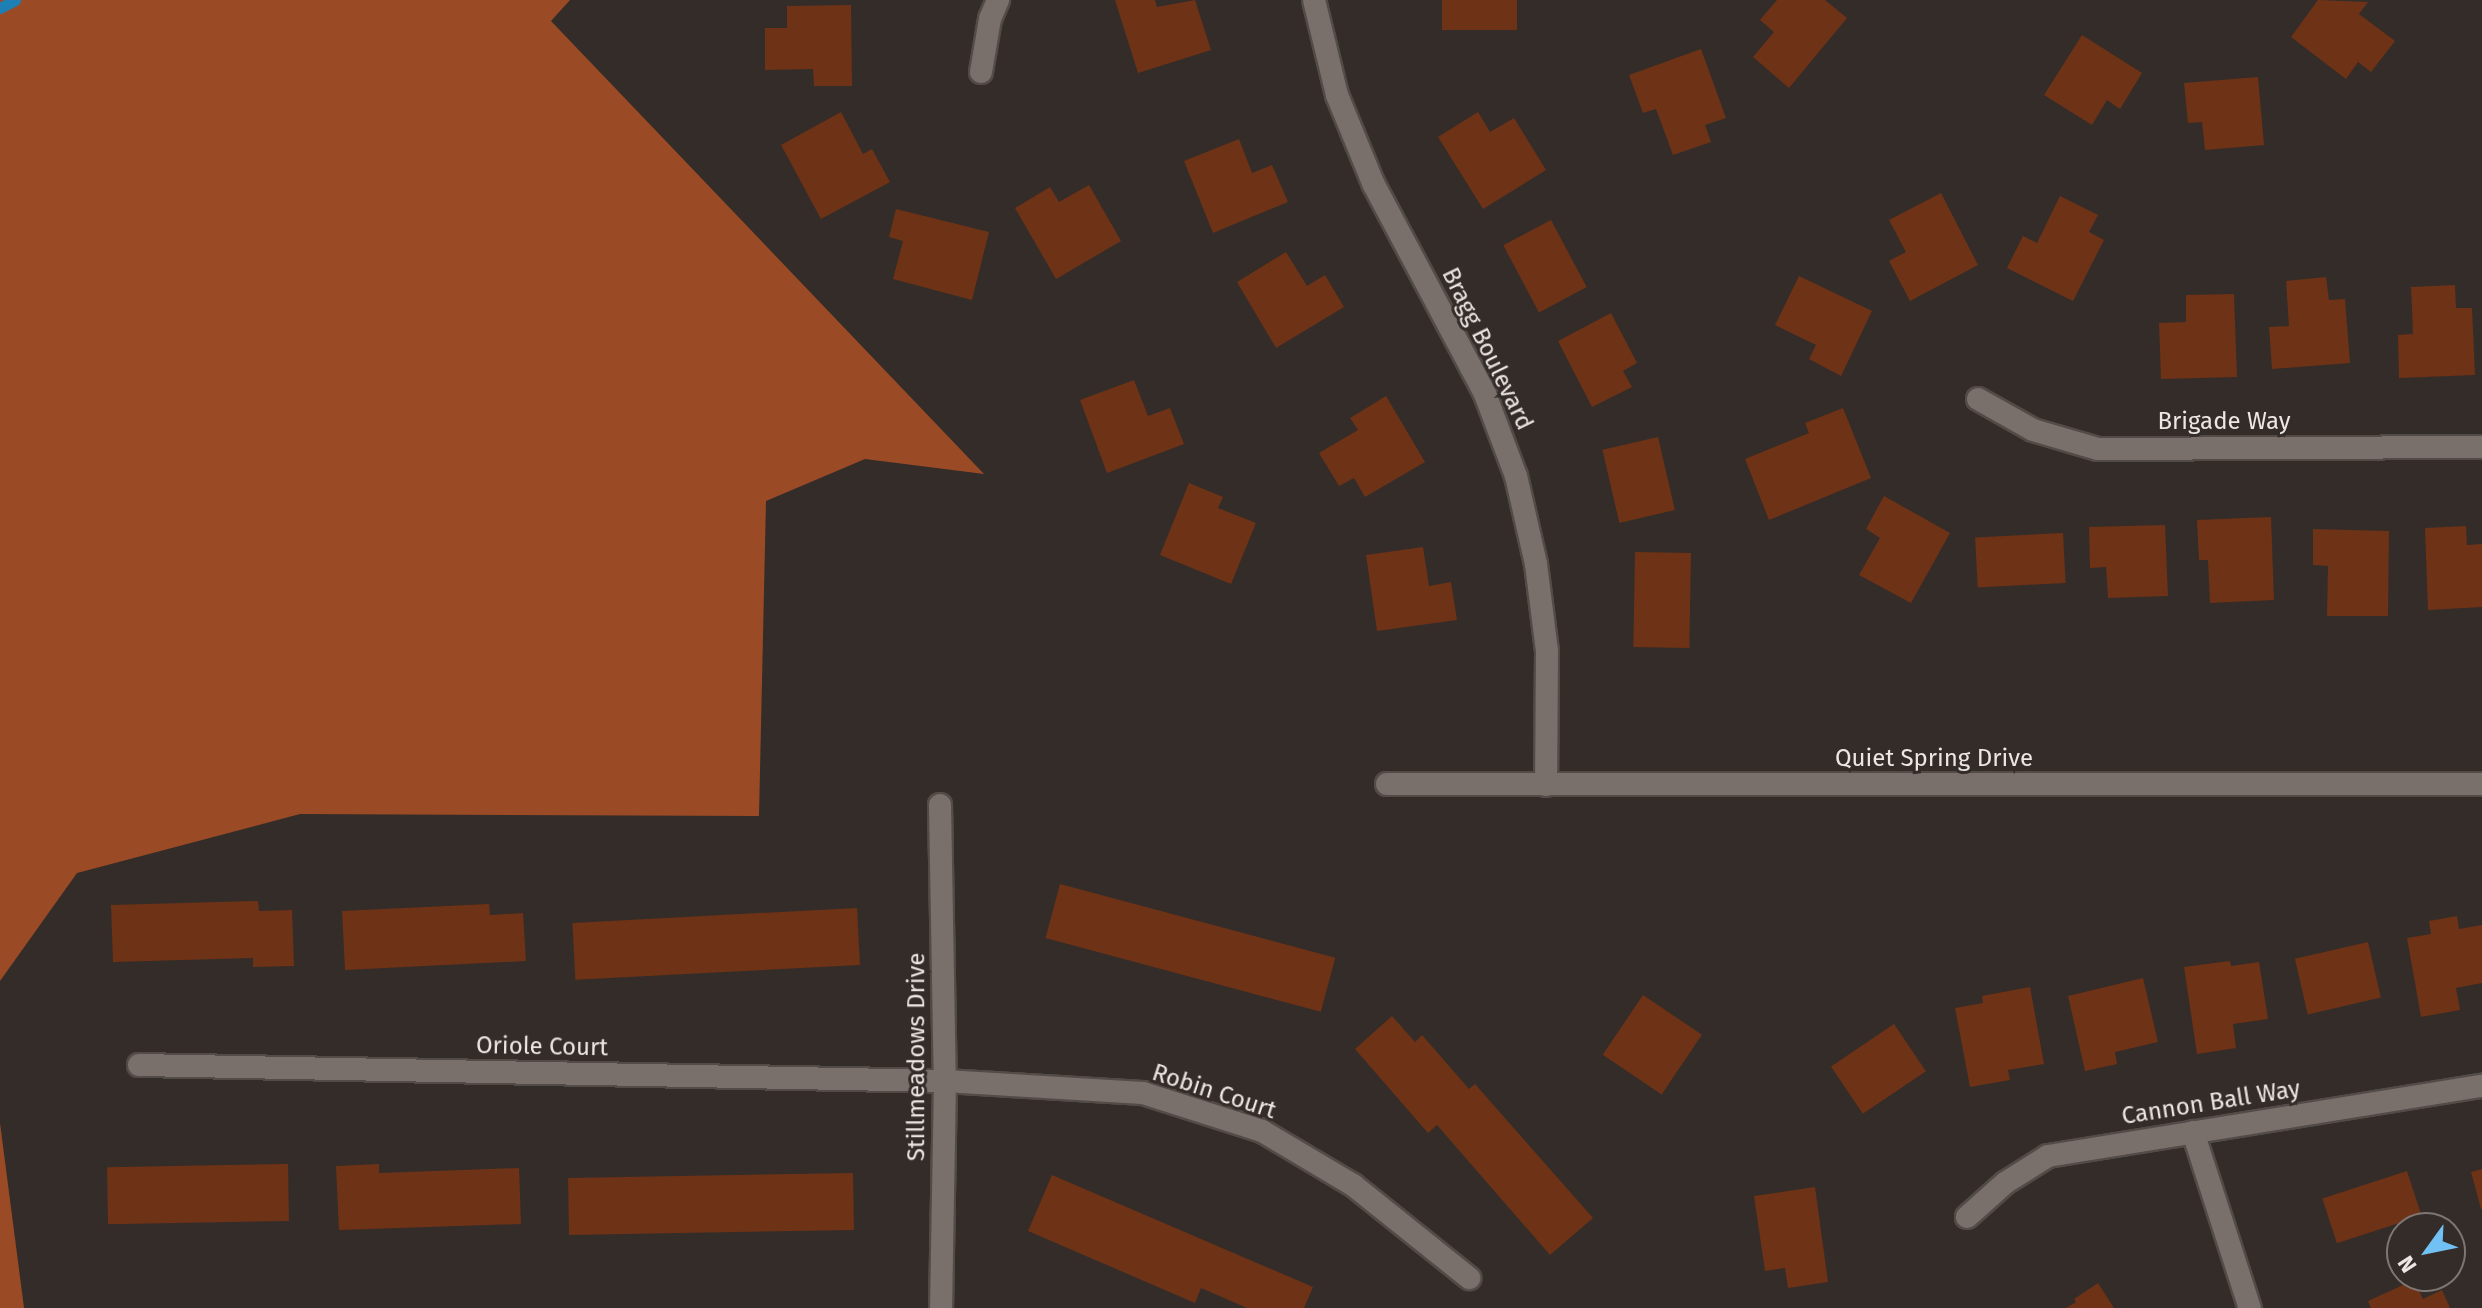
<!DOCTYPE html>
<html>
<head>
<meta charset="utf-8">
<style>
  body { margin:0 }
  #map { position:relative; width:2482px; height:1308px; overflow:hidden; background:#342c28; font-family:"Fira Sans",sans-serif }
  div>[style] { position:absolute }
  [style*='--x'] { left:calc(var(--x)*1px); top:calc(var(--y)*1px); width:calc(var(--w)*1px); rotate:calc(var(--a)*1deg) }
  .forest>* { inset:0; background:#9a4b25 }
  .stream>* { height:11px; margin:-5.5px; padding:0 5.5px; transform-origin:5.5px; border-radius:5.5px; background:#1e7fb4 }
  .building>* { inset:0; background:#6e3216; transform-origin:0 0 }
  .roads { filter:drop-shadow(2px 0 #524b48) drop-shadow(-2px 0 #524b48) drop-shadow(0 2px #524b48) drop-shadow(0 -2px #524b48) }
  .minor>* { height:22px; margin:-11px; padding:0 11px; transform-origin:11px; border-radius:11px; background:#79706b }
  span { translate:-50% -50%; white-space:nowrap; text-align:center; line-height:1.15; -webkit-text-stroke:6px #342c28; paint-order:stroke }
  .street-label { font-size:24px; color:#ece6e4 }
  .north { position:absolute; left:2386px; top:1212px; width:80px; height:80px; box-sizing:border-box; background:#342c28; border:2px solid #7e7673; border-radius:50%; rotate:237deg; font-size:22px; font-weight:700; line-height:32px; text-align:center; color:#ece6e4 }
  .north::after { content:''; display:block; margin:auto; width:28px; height:36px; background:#72c1f5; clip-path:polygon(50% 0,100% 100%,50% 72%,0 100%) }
</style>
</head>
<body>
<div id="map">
  <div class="forest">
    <div style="clip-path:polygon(0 0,570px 0,551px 21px,984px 474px,865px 459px,766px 501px,759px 816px,300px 814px,77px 873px,0 981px)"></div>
    <div style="clip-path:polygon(0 1123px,24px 1308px,0 1308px)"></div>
  </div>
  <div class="stream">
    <div style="--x:0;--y:8;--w:17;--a:-28"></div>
  </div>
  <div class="building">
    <div style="clip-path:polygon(1115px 0,1155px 0,1157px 7px,1195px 0,1211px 50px,1138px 73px)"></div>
    <div style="left:1442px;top:0;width:75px;height:30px"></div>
    <div style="clip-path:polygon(1777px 0,1825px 0,1847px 18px,1789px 88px,1753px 57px,1774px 32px,1760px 20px)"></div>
    <div style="clip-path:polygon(2318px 0,2368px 2px,2359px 14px,2395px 41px,2371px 72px,2358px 62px,2346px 79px,2291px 37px)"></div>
    <div style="clip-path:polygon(851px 5px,852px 86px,814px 86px,813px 69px,765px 70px,765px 28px,787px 28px,787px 6px)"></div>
    <div style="clip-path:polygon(2082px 35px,2142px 73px,2120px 109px,2107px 100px,2092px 125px,2044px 95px)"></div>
    <div style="clip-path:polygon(1701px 49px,1726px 118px,1705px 125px,1711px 142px,1673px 155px,1656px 109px,1643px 113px,1629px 75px)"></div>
    <div style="clip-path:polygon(2258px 77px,2264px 145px,2205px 150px,2202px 122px,2188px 123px,2184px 83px)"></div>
    <div style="clip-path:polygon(841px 112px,863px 154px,872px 149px,890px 182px,821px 219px,781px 145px)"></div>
    <div style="clip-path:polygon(1478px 112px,1490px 132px,1514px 118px,1546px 170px,1483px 209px,1438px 137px)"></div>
    <div style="clip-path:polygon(1239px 139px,1252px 173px,1272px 165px,1288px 202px,1213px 233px,1184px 161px)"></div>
    <div style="clip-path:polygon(1089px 185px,1121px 241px,1056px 279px,1015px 208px,1050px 187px,1059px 202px)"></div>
    <div style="clip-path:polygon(1941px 193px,1978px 265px,1910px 301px,1889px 261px,1906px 252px,1889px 220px)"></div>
    <div style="clip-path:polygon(2060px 196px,2098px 215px,2089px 232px,2104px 240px,2073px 301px,2007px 268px,2023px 236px,2037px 243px)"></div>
    <div style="clip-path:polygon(896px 209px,989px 232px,972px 300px,893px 279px,903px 241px,889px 237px)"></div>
    <div style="left:1551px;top:220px;width:76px;height:54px;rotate:62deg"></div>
    <div style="clip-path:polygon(1286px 252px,1307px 286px,1325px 275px,1344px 307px,1276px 348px,1237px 282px)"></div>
    <div style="clip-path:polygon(1799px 276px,1872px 311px,1841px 376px,1809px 359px,1816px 345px,1775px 325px)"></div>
    <div style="clip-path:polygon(2326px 277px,2329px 300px,2345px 299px,2350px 363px,2272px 369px,2269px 327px,2289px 326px,2286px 281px)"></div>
    <div style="clip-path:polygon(2455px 285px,2456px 308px,2472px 308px,2475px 375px,2399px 378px,2398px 335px,2413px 334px,2411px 287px)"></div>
    <div style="clip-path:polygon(2234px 294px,2237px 377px,2161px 379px,2159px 323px,2186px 322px,2186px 295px)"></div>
    <div style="clip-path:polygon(1611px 313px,1637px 363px,1623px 371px,1632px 387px,1592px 407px,1558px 341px)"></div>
    <div style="clip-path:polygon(1134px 380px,1148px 416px,1170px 408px,1184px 444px,1107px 473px,1080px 400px)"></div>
    <div style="clip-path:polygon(1386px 396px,1425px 462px,1365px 497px,1354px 478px,1339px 486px,1319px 453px,1358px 430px,1350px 418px)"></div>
    <div style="clip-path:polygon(1843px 408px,1871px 478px,1769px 520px,1745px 459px,1809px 433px,1805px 423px)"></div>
    <div style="left:1658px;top:437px;width:75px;height:57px;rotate:77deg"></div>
    <div style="clip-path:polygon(1189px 483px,1223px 497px,1218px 508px,1256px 523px,1231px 584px,1160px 555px)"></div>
    <div style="clip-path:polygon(1884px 496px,1950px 533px,1911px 603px,1859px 575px,1880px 538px,1866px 529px)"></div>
    <div style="clip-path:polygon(2271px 517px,2274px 600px,2210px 603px,2208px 560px,2199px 560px,2197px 520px)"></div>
    <div style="clip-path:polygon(2165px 525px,2168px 596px,2108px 598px,2106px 567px,2090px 568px,2089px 527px)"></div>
    <div style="clip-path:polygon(2466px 526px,2467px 545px,2482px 544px,2482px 607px,2428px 610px,2425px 528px)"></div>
    <div style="clip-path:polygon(2313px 529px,2389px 531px,2388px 616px,2327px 616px,2328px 566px,2313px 565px)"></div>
    <div style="left:2063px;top:533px;width:50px;height:88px;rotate:87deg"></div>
    <div style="clip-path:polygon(1423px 547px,1429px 586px,1451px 582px,1457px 620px,1377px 631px,1366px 555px)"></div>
    <div style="left:1635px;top:552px;width:56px;height:95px;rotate:1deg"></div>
    <div style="left:1060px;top:884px;width:285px;height:56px;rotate:15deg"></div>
    <div style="clip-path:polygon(258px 901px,259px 911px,292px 910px,294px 966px,253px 967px,253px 958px,113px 962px,111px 905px)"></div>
    <div style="clip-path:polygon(489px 904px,490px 915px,523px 913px,526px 961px,345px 970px,342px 911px)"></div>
    <div style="left:857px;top:908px;width:57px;height:285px;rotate:87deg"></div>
    <div style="clip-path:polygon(2457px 916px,2459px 929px,2482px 925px,2482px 983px,2456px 988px,2460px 1010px,2421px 1017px,2407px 938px,2431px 934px,2429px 921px)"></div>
    <div style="left:2368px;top:942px;width:57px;height:75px;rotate:77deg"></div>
    <div style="clip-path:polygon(2230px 961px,2231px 966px,2259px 962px,2268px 1019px,2233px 1024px,2236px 1048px,2197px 1054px,2184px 967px)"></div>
    <div style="clip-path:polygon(2143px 978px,2158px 1042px,2115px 1052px,2117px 1064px,2085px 1071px,2068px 996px)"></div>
    <div style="clip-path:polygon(2030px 987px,2044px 1064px,2008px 1070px,2010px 1080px,1970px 1087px,1955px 1008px,1983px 1003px,1982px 996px)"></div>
    <div style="left:1643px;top:995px;width:71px;height:72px;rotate:34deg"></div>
    <div style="clip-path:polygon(1392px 1016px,1415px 1042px,1422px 1035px,1469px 1089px,1475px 1084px,1593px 1218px,1550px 1255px,1437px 1125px,1428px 1133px,1355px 1049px)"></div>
    <div style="left:1894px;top:1024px;width:57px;height:76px;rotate:56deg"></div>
    <div style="left:288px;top:1164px;width:57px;height:181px;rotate:89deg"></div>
    <div style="clip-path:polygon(379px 1164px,379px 1173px,519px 1168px,521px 1224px,339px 1230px,336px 1166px)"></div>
    <div style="clip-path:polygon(2482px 1169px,2482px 1209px,2481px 1209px,2471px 1172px)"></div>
    <div style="left:2407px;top:1171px;width:47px;height:89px;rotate:72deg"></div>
    <div style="left:853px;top:1173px;width:57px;height:285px;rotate:89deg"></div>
    <div style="clip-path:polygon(1052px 1175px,1313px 1287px,1304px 1308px,1247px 1308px,1201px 1288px,1195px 1303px,1028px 1231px)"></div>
    <div style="clip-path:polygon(1815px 1187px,1828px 1282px,1788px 1288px,1785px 1268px,1765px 1271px,1754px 1196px)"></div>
    <div style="clip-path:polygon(2414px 1280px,2423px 1299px,2442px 1290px,2450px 1308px,2371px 1308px,2368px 1301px)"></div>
    <div style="clip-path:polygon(2098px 1283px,2114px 1308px,2066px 1308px,2076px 1302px,2074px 1299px)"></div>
  </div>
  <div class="roads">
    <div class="minor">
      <div style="--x:1314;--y:0;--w:98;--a:76.4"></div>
      <div style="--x:1337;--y:95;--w:97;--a:67.7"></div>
      <div style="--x:1374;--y:185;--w:237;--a:62"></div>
      <div style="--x:1485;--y:394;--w:88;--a:69.3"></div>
      <div style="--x:1516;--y:476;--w:90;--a:77.2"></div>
      <div style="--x:1536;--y:564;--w:88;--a:82.8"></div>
      <div style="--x:1547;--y:651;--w:134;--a:90.4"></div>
      <div style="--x:981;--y:72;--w:54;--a:-80.4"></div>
      <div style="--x:990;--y:19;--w:21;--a:-67"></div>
      <div style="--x:1978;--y:399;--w:63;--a:29.4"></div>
      <div style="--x:2033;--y:430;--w:68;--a:16.3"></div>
      <div style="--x:2098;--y:449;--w:384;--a:-0.3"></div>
      <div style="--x:1387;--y:784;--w:1095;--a:0"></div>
      <div style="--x:940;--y:805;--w:276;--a:89"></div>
      <div style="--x:945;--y:1081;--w:227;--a:91"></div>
      <div style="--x:139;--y:1065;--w:806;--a:1.14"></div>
      <div style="--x:945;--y:1081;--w:198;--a:3.5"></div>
      <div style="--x:1143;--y:1093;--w:125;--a:17.7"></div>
      <div style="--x:1262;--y:1131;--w:106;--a:30.7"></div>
      <div style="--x:1353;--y:1185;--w:149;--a:38.7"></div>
      <div style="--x:2193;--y:1132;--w:185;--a:72.1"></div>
      <div style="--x:1967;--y:1217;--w:51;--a:-41.8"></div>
      <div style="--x:2005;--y:1183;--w:51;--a:-32.1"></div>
      <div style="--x:2048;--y:1156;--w:440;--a:-9.2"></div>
    </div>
  </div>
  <div class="street-label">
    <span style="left:1487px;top:349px;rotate:64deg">Bragg Boulevard</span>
    <span style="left:2224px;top:422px">Brigade Way</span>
    <span style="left:1934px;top:759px">Quiet Spring Drive</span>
    <span style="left:542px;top:1047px;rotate:1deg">Oriole Court</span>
    <span style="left:917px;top:1057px;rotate:-90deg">Stillmeadows Drive</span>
    <span style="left:1214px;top:1092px;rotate:18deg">Robin Court</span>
    <span style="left:2211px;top:1103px;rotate:-9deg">Cannon Ball Way</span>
  </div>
  <div class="north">N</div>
</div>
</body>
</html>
